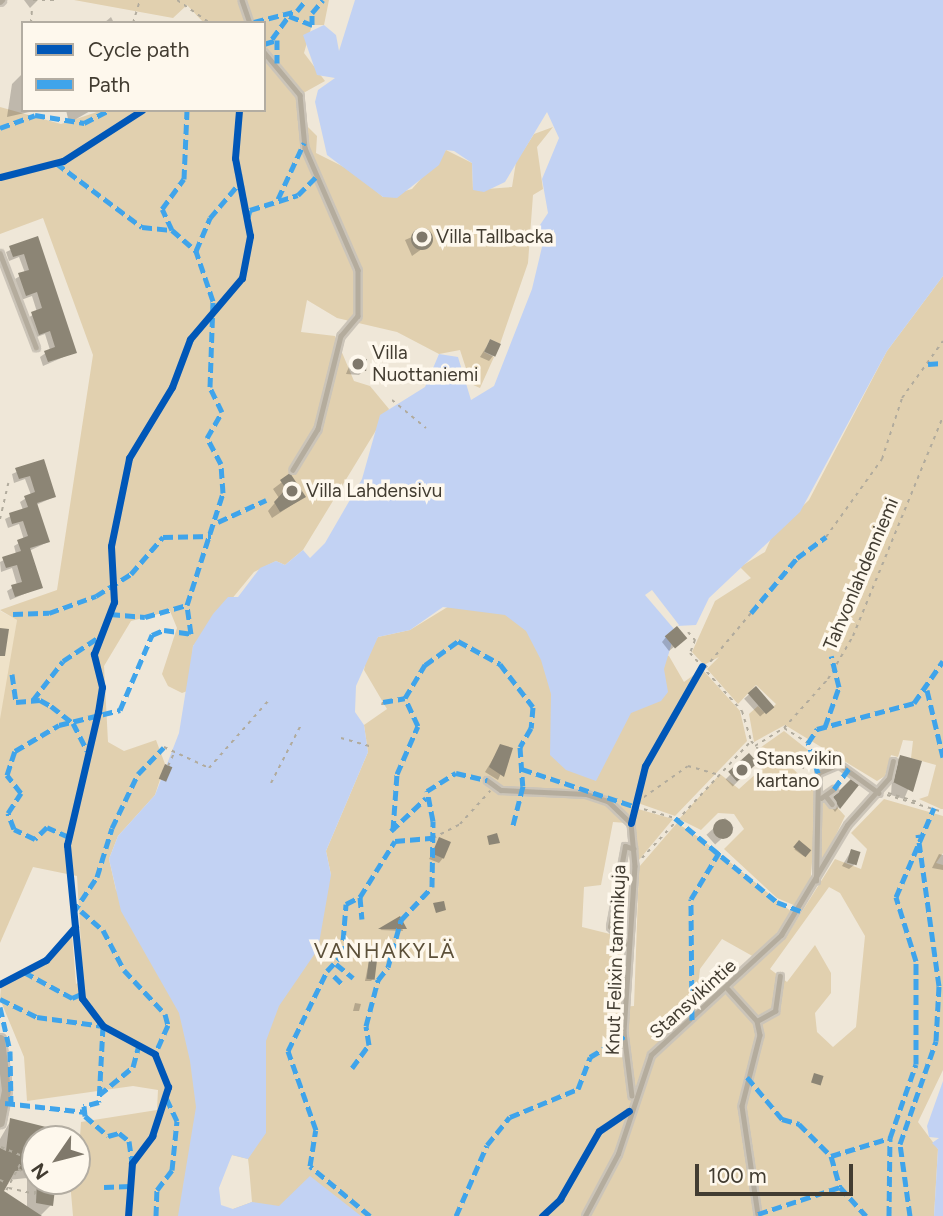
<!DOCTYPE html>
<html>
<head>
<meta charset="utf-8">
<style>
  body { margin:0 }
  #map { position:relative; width:943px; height:1216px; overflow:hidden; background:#efe7d8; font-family:Figtree,sans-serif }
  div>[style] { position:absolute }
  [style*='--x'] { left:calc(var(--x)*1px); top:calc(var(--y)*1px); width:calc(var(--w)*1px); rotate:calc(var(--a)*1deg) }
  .built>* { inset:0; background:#efe2c8 }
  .green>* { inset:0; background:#e1d0af }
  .water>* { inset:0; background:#c2d2f3 }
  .pier>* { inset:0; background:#efe7d8 }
  .shadow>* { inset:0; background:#0003; transform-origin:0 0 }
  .building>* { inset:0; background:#8c8575; transform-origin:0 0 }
  .round { border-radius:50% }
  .path>* { height:2px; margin-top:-1px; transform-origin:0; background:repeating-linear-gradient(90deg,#b1ab9d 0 3.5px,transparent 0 8.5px) }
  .roads { filter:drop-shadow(2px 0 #cbc4b8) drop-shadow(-2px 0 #cbc4b8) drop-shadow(0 2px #cbc4b8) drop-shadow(0 -2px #cbc4b8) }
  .service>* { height:4.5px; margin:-2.25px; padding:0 2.25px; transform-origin:2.25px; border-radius:2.25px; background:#b4ac9d }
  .minor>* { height:9px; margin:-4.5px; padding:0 4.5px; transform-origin:4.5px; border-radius:4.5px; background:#b4ac9d }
  .quiet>* { height:5px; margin-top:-2.5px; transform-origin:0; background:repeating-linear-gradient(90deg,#3fa4eb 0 10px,transparent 0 15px) }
  .cycleway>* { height:7px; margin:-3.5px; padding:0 3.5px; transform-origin:3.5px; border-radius:3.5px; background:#0057b8 }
  .dots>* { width:19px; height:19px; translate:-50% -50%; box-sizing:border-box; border:4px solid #fef8ed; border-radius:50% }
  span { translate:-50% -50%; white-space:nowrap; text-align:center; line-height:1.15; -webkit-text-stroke:7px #fef8ed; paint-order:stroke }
  .poi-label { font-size:19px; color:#423c31 }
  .left { translate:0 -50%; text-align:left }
  .street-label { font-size:19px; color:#423c31 }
  .neighbourhood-label { font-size:21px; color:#5c5039; letter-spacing:2px }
  .legend { position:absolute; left:21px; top:21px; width:245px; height:91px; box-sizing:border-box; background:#fef8ed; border:2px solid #b3ada2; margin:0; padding:9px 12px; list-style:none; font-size:21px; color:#423c31 }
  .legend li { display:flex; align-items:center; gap:14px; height:35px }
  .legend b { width:35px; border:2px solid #b3ada2 }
  .north { position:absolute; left:21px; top:1125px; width:70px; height:70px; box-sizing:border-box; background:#fef8ed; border:2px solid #b3ada2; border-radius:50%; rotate:235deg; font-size:19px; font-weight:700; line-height:28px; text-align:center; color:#423c31 }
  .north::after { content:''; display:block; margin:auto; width:24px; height:32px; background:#7f786b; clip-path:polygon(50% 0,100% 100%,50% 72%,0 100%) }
  .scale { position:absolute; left:695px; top:1164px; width:158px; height:32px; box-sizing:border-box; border:4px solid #423c31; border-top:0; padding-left:9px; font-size:21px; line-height:24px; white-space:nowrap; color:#423c31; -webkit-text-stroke:5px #fef8ed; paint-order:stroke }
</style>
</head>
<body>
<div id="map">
  <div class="built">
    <div style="clip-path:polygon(0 611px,17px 620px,2px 719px,0 719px)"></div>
  </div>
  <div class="green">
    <div style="clip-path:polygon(evenodd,74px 0,329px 0,324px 25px,312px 25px,304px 53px,325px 81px,298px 96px,303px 122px,317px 136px,316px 153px,354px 172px,383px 197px,412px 189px,446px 150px,472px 163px,473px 190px,512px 187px,516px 162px,534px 134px,553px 127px,537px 147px,543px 189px,533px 195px,528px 263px,500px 344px,490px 339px,484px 352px,494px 357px,480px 388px,471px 384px,460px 350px,439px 354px,397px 332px,337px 318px,307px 300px,301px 332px,335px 336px,354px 381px,370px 386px,389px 409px,303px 550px,285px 565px,276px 561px,254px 572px,193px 646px,190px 690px,182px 693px,168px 686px,162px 674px,177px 628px,170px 611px,131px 621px,104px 666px,108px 742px,124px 751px,156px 740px,165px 764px,155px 795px,118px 836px,109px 859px,116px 890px,173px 937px,331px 875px,326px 851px,368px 752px,364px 725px,387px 709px,364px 670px,368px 650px,378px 637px,410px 630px,472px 592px,669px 656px,684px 682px,702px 669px,740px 711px,747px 741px,675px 816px,635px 802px,627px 823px,613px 822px,601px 885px,584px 887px,582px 927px,610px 934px,621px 946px,619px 1007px,634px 1006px,639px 867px,677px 823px,700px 838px,793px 913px,756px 958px,722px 939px,700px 969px,697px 995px,705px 1004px,694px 1014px,698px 1018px,786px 937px,835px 859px,861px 869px,867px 849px,851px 833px,884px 799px,943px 816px,943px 853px,936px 863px,943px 865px,943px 1070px,918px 1122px,938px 1149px,934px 1216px,237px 1216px,233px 1209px,252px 1202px,249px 1167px,248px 1159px,232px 1155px,186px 1216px,73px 1216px,70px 1181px,77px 1181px,81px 1122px,157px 1110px,158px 1090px,133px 1086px,27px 1101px,24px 1057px,0 999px,1px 986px,49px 961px,72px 935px,76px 984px,83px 980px,77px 876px,33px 867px,0 943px,0 719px,17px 620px,0 610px,57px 590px,93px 355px,43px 218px,0 234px,0 107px,61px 124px,103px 110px,264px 110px,264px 23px,204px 23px,187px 5px,173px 18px,74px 0,829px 887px,840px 893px,865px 936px,856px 1027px,833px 1047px,817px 1032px,815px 1013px,831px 993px,831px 973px,815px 945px,787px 982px,770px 969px,829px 887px)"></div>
    <div style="clip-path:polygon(943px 276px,943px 809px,941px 809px,919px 799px,928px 796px,936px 765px,911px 758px,913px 741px,903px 740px,898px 757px,891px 755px,885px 776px,877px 781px,785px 725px,754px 742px,749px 714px,758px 706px,766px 714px,776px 704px,756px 685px,738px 704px,707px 669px,719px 657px,704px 665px,692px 652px,715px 601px,751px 578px,740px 567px,765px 552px,772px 536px,809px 500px,887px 351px)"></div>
    <div style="clip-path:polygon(784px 731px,808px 750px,807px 763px,760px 748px)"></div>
    <div style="clip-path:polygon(770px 761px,789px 765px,818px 793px,810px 886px,796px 906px,777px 898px,724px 849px,744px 829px,734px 814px,718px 813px,701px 830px,679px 819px,720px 774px,739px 789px)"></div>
    <div style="clip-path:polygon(828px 797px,845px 816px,817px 875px,823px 802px)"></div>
    <div style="clip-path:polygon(638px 809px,673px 819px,639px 860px,633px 820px)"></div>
  </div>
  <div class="water">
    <div style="clip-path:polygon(355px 0,943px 0,943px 276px,887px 351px,800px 512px,709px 598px,696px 625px,677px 626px,664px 669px,668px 692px,661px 701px,631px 713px,596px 781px,566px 770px,550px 755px,551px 694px,541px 660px,526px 631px,505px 615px,443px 607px,410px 630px,378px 637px,356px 686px,355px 712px,364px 725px,368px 752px,326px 851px,331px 875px,318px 949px,279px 1006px,266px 1041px,266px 1133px,248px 1159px,232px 1155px,219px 1188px,221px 1205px,233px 1209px,252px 1202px,279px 1206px,310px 1176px,361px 1216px,178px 1216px,196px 1107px,190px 1061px,179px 1013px,121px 911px,109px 859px,118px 836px,155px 795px,179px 733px,193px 646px,213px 614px,228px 597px,238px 597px,260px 568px,276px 561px,285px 565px,303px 550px,310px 558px,325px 543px,362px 479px,380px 415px,425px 387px,439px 354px,458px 357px,471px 400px,494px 386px,532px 289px,542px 247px,538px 228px,548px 213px,542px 179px,559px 138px,547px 112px,505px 182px,484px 192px,473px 190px,472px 163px,454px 151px,446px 150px,439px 165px,397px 198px,383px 197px,327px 155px,315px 102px,318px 90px,335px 78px,317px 75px,303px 35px,324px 25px,336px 35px,339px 51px)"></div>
    <div style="clip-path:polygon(943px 1081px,943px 1216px,934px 1216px,938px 1149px,932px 1143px,939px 1138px,929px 1137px,927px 1126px)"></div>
  </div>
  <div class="pier">
    <div style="clip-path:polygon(652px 590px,679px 625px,674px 629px,645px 595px)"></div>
  </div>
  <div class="shadow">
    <div style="clip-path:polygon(24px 0,38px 0,30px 8px)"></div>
    <div style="clip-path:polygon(111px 17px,114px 23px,104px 23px)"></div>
    <div style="clip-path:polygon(23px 73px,23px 110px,38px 110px,7px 117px,12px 84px)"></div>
    <div style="clip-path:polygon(66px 110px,92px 110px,69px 123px)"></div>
    <div style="clip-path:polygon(428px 230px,433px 241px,412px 256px,405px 240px)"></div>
    <div style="clip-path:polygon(37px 238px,75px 352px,43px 366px,40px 357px,50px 350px,45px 334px,34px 338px,28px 318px,37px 312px,32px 296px,21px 300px,15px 279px,25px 273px,19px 257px,9px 261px,6px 252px)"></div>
    <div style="clip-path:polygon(490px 341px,493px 356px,489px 361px,480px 357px)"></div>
    <div style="clip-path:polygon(352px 359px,364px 370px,359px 375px,346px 374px)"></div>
    <div style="clip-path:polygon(42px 461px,54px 497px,36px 505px,48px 542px,29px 551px,41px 587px,10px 600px,7px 591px,17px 585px,12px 568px,1px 572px,0 562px,16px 554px,14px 546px,24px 540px,19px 524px,8px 528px,5px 519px,23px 510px,20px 502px,31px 495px,25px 479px,14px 483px,12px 474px)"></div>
    <div style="clip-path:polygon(290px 476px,304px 497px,272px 518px,268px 511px,279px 498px,273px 489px)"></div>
    <div style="clip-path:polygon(666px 637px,680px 642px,669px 651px,662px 642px)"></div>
    <div style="left:756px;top:688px;width:24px;height:16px;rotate:48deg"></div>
    <div style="clip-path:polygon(501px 746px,511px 750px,498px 780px,485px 772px)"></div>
    <div style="left:749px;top:756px;width:10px;height:33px;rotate:45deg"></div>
    <div style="clip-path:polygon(900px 757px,920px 762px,904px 799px,891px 795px,893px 764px)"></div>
    <div style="clip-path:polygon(852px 781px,857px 785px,835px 812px,829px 803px)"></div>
    <div style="left:725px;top:818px;width:13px;height:25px;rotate:48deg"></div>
    <div style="clip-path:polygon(440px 839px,443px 858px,439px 863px,429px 859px)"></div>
    <div style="left:799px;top:843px;width:12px;height:8px;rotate:35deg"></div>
    <div style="clip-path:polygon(851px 851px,854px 865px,849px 869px,842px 866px)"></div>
    <div style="clip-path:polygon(939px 854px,943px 855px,943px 870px,932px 868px)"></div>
    <div style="clip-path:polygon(399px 918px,403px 931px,380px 930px)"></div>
    <div style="clip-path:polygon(369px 961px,373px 979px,371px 981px,365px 981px)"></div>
    <div style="clip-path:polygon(355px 1003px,361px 1004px,359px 1011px,353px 1011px)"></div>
    <div style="clip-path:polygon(evenodd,11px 1120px,69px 1136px,35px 1139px,35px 1181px,55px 1181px,51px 1205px,41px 1215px,0 1216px,0 1139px,11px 1120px,27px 1178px,27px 1209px,2px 1192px,8px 1180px,27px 1178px)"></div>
  </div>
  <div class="building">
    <div class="round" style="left:411px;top:228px;width:22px;height:22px"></div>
    <div style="clip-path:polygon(38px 236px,77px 353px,48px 362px,44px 351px,55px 347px,50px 331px,39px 335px,31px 312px,42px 308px,37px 292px,26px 296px,18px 273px,29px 270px,24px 254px,13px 257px,9px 246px)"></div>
    <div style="left:490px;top:339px;width:12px;height:14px;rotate:24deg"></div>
    <div style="left:351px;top:358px;width:16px;height:12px;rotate:4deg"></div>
    <div style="clip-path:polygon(44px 459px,56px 497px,37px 503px,50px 542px,30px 548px,43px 588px,15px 597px,11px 585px,22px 582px,17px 565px,6px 568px,2px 557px,21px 551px,17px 540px,28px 536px,23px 521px,12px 524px,9px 513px,28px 507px,24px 496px,35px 492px,30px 476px,19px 479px,15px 468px)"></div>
    <div style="clip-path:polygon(290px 473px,306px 497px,280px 512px,274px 502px,286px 489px,280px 480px)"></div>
    <div style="left:677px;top:626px;width:16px;height:16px;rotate:50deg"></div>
    <div style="clip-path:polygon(0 628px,9px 629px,5px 656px,0 656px)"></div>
    <div style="left:756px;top:686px;width:28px;height:11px;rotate:49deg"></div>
    <div style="clip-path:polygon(500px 744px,513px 748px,504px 777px,489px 767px)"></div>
    <div style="left:749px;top:753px;width:13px;height:28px;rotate:48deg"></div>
    <div style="clip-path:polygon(900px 755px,922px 761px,913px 792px,893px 782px)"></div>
    <div style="left:165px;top:764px;width:8px;height:16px;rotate:23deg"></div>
    <div style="clip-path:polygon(851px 779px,859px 785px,840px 809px,833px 797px)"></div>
    <div class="round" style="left:713px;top:819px;width:20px;height:20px"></div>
    <div style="clip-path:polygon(497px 833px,500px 843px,489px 845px,487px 836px)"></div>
    <div style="left:439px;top:837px;width:13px;height:18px;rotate:23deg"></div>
    <div style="left:799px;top:840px;width:16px;height:9px;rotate:40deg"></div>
    <div style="left:851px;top:849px;width:10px;height:14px;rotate:17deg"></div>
    <div style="clip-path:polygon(444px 901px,446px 910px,436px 913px,433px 903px)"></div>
    <div style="clip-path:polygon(400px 916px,407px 929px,378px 929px)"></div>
    <div style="left:369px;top:960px;width:8px;height:19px;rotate:7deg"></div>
    <div style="left:814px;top:1073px;width:10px;height:10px;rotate:17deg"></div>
    <div style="clip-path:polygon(10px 1118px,50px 1128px,50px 1139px,35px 1139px,35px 1169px,15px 1171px,4px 1191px,42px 1216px,0 1216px,0 1148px,6px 1151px)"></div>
    <div style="clip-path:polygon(37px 1181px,56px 1181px,53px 1206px,36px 1203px)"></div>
  </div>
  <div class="path">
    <div style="--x:33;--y:0;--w:24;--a:0"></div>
    <div style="--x:177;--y:0;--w:40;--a:34.9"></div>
    <div style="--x:31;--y:23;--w:15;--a:-86"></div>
    <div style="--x:133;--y:23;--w:24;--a:-73"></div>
    <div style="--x:0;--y:177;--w:65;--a:-14.3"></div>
    <div style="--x:63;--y:161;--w:94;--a:-32.8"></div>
    <div style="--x:392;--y:400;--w:44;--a:39.5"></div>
    <div style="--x:0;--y:519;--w:37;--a:-77"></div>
    <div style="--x:826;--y:537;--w:96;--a:-54.3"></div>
    <div style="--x:882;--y:459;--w:64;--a:-71.8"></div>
    <div style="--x:902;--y:398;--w:70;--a:-54.3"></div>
    <div style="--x:688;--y:632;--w:11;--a:49"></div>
    <div style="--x:695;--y:640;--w:14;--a:111"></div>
    <div style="--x:690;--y:653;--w:78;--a:48.1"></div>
    <div style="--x:742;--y:711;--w:31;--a:73"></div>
    <div style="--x:751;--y:741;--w:15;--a:48"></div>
    <div style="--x:761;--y:752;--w:52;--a:20.2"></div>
    <div style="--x:705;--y:668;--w:72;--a:-50.1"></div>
    <div style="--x:382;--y:705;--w:3;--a:-72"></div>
    <div style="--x:784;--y:728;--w:66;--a:-48.1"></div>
    <div style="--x:828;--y:679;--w:50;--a:-59.8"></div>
    <div style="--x:853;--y:636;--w:237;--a:-67.7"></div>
    <div style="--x:341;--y:738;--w:32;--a:16"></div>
    <div style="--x:755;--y:746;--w:34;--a:-32"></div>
    <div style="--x:784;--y:728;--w:28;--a:32"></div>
    <div style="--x:164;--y:747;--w:50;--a:25"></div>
    <div style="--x:209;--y:768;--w:89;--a:-48.6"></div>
    <div style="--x:833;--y:759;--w:9;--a:-63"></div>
    <div style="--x:168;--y:766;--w:14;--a:-65"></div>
    <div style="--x:271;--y:783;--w:65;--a:-62.7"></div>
    <div style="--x:888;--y:793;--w:34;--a:17"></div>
    <div style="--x:887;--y:795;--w:59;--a:16.9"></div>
    <div style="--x:637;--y:802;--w:62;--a:-35.2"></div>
    <div style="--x:688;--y:766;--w:29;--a:16"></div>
    <div style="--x:636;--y:807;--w:41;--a:15.8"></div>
    <div style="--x:433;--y:838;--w:30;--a:-27"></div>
    <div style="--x:460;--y:824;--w:45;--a:-47.7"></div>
    <div style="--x:642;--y:858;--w:158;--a:-47"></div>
    <div style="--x:1;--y:1147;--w:25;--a:23"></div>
    <div style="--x:24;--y:1157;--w:38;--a:118"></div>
    <div style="--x:24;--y:1157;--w:11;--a:-49"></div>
    <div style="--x:18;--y:1169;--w:19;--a:28"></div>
    <div style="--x:0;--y:1180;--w:9;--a:27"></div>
    <div style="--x:9;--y:1188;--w:27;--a:13"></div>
    <div style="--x:35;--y:1194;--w:13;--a:-90"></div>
  </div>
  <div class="roads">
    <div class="service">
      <div style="--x:242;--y:0;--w:24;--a:71"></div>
      <div style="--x:0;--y:2;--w:3;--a:-45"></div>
      <div style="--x:264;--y:52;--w:56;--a:50.1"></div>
      <div style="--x:300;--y:95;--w:53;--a:84.6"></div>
      <div style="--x:305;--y:148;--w:133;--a:66.5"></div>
      <div style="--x:358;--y:270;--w:46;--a:90"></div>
      <div style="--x:358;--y:316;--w:26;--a:130"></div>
      <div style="--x:341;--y:336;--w:96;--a:103.9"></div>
      <div style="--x:318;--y:429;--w:48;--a:121.4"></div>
      <div style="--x:0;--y:253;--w:101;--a:69"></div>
      <div style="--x:487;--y:780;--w:17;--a:36"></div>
      <div style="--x:501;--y:790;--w:85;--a:2.7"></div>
      <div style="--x:586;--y:794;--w:23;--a:18"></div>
      <div style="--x:608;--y:801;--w:32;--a:44"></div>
      <div style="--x:631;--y:823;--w:43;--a:84.7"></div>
      <div style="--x:635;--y:866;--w:166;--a:93.8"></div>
      <div style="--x:624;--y:1032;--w:64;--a:82.9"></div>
      <div style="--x:826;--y:796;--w:10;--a:53"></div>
      <div style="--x:821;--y:798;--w:16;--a:-35"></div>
      <div style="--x:816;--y:881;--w:108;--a:-88.9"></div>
      <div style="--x:818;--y:773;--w:23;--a:-23"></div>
      <div style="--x:839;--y:764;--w:49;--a:35.9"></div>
      <div style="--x:626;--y:944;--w:23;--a:-133"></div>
      <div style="--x:610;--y:927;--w:82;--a:-79.5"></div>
      <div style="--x:625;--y:846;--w:9;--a:18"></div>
      <div style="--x:728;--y:989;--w:43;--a:47.8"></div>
      <div style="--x:757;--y:1021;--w:14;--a:78"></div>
      <div style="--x:760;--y:1035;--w:73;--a:104.2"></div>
      <div style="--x:742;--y:1106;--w:109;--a:81.6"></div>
      <div style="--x:757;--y:1021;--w:21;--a:-29"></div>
      <div style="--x:775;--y:1011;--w:35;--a:-82"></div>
      <div style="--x:585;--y:1216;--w:70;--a:-62"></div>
      <div style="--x:618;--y:1154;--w:104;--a:-71.6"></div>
      <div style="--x:651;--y:1055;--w:177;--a:-42.7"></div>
      <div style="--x:781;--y:935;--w:128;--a:-59"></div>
      <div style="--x:847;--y:825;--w:63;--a:-48.2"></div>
      <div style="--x:889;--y:778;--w:17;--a:-77"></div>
    </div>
    <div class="minor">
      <div style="--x:0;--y:1039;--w:51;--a:83.3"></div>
      <div style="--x:6;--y:1090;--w:33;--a:101"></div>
    </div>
  </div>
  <div class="quiet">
    <div style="--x:254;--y:22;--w:44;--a:-14.3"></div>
    <div style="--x:297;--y:11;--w:14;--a:-51"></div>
    <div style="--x:272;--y:39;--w:29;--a:-54"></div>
    <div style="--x:289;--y:16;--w:25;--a:21"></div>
    <div style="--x:312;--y:25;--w:12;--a:-90"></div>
    <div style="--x:312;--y:13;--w:17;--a:-50"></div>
    <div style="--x:264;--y:44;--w:14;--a:-17"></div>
    <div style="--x:277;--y:40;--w:23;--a:90"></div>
    <div style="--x:0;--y:128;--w:37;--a:-20"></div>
    <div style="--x:35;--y:115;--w:50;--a:9.3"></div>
    <div style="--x:84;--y:123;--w:28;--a:-27"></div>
    <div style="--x:56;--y:163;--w:107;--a:36.7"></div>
    <div style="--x:142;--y:227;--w:30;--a:6"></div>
    <div style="--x:172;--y:230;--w:32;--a:41"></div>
    <div style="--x:278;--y:199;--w:62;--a:-65.1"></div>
    <div style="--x:248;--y:217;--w:7;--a:-74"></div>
    <div style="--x:250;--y:210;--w:50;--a:-17.4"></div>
    <div style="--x:298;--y:195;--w:25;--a:-45"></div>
    <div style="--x:172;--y:230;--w:23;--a:-115"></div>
    <div style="--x:162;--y:209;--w:37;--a:-54"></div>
    <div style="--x:184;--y:179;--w:69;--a:-87.5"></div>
    <div style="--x:928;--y:364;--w:15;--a:-4"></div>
    <div style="--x:218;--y:522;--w:53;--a:-24.6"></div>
    <div style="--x:751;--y:613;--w:72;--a:-50.1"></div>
    <div style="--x:797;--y:558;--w:36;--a:-36"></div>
    <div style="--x:13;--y:614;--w:36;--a:-2"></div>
    <div style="--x:49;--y:613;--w:50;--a:-19.9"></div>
    <div style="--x:96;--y:596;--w:41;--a:-32.2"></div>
    <div style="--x:131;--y:574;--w:49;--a:-49.1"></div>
    <div style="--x:163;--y:537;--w:48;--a:-1.2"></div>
    <div style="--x:110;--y:614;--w:35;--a:5"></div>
    <div style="--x:145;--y:617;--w:44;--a:-15.9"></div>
    <div style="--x:12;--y:674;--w:28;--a:82"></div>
    <div style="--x:16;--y:702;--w:24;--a:-5"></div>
    <div style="--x:40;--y:700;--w:13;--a:29"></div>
    <div style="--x:51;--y:706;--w:28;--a:38"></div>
    <div style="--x:73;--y:723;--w:31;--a:63"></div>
    <div style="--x:927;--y:690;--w:69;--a:76.6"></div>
    <div style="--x:33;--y:700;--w:49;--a:-52.4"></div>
    <div style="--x:63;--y:661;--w:43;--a:-33.7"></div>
    <div style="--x:383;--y:702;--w:22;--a:-10"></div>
    <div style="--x:825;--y:727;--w:42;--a:-70.7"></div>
    <div style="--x:839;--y:687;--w:32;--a:-104"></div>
    <div style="--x:522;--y:769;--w:120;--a:18.4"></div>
    <div style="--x:818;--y:773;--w:32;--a:-108"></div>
    <div style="--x:808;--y:743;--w:17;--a:-57"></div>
    <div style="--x:817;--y:729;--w:100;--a:-15"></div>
    <div style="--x:914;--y:703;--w:51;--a:-55.4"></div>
    <div style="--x:834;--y:789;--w:26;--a:-54"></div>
    <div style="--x:675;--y:818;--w:132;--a:39.5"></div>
    <div style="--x:777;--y:902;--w:25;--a:21"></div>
    <div style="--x:393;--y:830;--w:56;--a:-85.9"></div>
    <div style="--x:397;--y:774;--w:52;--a:-66.4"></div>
    <div style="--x:418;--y:726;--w:31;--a:-115"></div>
    <div style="--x:405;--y:698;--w:39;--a:-59"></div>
    <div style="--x:425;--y:665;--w:41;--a:-36"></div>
    <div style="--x:458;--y:641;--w:48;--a:28.7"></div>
    <div style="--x:500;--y:664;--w:54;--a:52.5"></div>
    <div style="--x:533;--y:707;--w:21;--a:95"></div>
    <div style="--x:531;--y:728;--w:22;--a:120"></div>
    <div style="--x:520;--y:747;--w:39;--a:86"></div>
    <div style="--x:523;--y:786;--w:44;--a:104.3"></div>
    <div style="--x:391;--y:831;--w:48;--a:-43.3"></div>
    <div style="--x:69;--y:837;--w:24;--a:-156"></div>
    <div style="--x:47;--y:827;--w:17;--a:135"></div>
    <div style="--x:35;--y:839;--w:23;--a:-155"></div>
    <div style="--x:14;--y:829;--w:17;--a:-111"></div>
    <div style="--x:8;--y:813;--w:24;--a:-57"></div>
    <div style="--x:21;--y:793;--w:23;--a:-128"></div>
    <div style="--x:7;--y:775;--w:25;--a:-72"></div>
    <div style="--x:15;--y:751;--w:51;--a:-30.6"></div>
    <div style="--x:59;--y:725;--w:63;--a:-13.8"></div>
    <div style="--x:120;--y:710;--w:82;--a:-66.9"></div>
    <div style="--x:152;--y:635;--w:13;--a:-23"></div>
    <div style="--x:164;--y:630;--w:27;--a:8"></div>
    <div style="--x:191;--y:634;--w:29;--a:-98"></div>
    <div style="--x:187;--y:605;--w:118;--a:-72.2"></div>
    <div style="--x:223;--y:493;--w:29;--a:-94"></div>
    <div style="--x:221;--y:464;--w:30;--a:-118"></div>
    <div style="--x:207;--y:438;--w:30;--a:-60"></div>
    <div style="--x:222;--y:412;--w:28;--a:-116"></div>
    <div style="--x:210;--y:387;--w:86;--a:-88"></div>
    <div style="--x:213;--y:301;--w:53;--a:-108.8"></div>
    <div style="--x:196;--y:251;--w:36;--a:-67"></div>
    <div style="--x:210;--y:218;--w:43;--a:-49.7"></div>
    <div style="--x:360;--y:897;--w:22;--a:85"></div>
    <div style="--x:81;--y:911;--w:29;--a:41"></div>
    <div style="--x:103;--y:930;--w:45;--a:62.3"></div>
    <div style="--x:124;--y:970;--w:60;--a:47"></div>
    <div style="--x:165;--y:1014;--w:11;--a:75"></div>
    <div style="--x:168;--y:1025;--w:32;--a:114"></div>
    <div style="--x:73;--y:913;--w:43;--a:-56.3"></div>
    <div style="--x:97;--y:877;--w:51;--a:-73"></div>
    <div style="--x:112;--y:828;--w:60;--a:-64.3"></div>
    <div style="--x:138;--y:774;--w:37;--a:-46"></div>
    <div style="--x:336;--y:964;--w:22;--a:39"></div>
    <div style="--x:24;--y:972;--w:55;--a:28.4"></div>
    <div style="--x:72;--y:998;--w:10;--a:-24"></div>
    <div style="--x:334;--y:976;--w:11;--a:45"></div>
    <div style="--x:0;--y:999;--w:41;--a:25.9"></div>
    <div style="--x:37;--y:1017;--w:67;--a:7.8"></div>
    <div style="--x:103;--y:1026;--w:76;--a:93"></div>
    <div style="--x:99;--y:1102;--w:16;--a:165"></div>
    <div style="--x:84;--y:1106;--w:10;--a:84"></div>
    <div style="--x:85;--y:1116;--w:30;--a:41"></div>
    <div style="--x:108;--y:1136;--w:11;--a:-15"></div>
    <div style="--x:119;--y:1133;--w:13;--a:39"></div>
    <div style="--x:129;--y:1141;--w:22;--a:82"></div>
    <div style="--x:0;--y:1007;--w:45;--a:77.2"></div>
    <div style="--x:10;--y:1051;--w:53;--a:88.9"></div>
    <div style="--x:692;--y:1020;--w:121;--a:-90.5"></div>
    <div style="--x:691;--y:899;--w:56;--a:-58.9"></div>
    <div style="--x:352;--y:1068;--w:29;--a:-54"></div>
    <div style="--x:369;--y:1045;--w:19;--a:-99"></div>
    <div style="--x:366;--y:1026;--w:48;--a:-75.4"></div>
    <div style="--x:378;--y:980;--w:16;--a:-52"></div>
    <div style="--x:388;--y:967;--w:49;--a:-74.5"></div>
    <div style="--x:401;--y:920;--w:45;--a:-46.8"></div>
    <div style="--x:432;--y:887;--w:66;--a:-89.1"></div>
    <div style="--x:433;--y:821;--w:31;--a:-101"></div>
    <div style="--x:427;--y:791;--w:34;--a:-32"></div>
    <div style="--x:456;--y:773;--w:32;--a:13"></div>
    <div style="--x:747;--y:1077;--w:55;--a:50.2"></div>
    <div style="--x:782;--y:1119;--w:18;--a:16"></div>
    <div style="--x:799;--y:1124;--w:45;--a:45"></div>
    <div style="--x:831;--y:1156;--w:32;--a:74"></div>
    <div style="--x:99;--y:1095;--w:44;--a:-39.5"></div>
    <div style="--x:133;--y:1067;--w:23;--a:-75"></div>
    <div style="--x:5;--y:1103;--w:81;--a:6.4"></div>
    <div style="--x:831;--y:1156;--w:62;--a:-17"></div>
    <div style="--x:104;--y:1187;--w:27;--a:-2"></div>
    <div style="--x:758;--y:1214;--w:86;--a:-18.2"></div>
    <div style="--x:840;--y:1187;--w:39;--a:48"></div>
    <div style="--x:156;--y:1216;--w:26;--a:-88"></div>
    <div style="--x:157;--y:1190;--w:25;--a:-53"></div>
    <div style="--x:172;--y:1170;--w:49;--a:-84.2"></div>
    <div style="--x:177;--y:1121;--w:26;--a:-115"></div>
    <div style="--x:370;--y:1216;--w:78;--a:-140.2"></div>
    <div style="--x:310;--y:1166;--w:36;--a:-81"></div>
    <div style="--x:316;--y:1130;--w:84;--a:-109.5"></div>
    <div style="--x:288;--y:1051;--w:89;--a:-64"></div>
    <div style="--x:327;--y:971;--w:22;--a:-47"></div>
    <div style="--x:342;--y:955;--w:51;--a:-85.5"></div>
    <div style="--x:346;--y:904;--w:16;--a:-27"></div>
    <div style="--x:360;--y:897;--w:66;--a:-58"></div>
    <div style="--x:395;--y:841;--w:38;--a:-5"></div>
    <div style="--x:456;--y:1216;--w:77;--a:-66.4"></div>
    <div style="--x:487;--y:1145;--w:36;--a:-51"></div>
    <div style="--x:510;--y:1117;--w:74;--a:-22.4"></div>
    <div style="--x:578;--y:1089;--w:34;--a:-69"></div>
    <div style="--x:590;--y:1057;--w:41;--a:-31"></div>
    <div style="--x:889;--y:1216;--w:78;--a:-89.3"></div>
    <div style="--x:890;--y:1138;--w:78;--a:-70.6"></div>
    <div style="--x:916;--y:1064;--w:103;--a:-90"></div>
    <div style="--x:916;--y:961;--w:67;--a:-107.4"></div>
    <div style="--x:896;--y:897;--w:97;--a:-66.9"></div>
    <div style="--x:910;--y:1216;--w:73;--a:-97.9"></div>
    <div style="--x:900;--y:1144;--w:109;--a:-70.7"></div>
    <div style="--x:936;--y:1041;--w:55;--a:-86.9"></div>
    <div style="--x:939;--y:986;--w:153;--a:-97.9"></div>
  </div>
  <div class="cycleway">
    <div style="--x:0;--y:177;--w:65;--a:-14.3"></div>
    <div style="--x:63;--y:161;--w:94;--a:-32.8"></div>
    <div style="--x:631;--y:823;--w:59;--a:-76.2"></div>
    <div style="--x:645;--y:766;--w:115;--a:-60.3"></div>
    <div style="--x:0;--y:984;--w:52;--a:-27.6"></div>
    <div style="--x:46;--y:960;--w:44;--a:-48.7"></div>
    <div style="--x:128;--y:1216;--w:53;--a:-85.7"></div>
    <div style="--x:132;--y:1163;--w:34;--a:-53"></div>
    <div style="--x:152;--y:1136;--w:52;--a:-71.9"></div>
    <div style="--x:168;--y:1087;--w:35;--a:-112"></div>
    <div style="--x:155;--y:1054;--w:59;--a:-151.7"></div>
    <div style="--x:103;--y:1026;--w:35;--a:-127"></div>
    <div style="--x:82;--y:998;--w:154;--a:-95.6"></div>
    <div style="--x:67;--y:845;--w:137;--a:-76.9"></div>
    <div style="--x:98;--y:712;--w:25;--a:-81"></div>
    <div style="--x:102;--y:687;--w:34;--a:-104"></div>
    <div style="--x:94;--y:654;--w:56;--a:-69"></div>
    <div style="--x:114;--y:602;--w:56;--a:-93.1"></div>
    <div style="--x:111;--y:546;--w:90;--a:-78.4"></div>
    <div style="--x:129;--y:458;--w:83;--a:-58.8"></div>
    <div style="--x:172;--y:387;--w:51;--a:-69.4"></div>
    <div style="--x:190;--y:339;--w:80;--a:-49.6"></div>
    <div style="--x:242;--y:278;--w:43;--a:-79.2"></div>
    <div style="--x:250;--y:236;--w:79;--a:-100.9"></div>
    <div style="--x:235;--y:158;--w:48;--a:-85.2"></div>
    <div style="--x:542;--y:1216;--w:25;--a:-43"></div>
    <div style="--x:560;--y:1199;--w:78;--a:-60.2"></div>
    <div style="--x:599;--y:1131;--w:36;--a:-34"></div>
  </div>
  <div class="dots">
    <div style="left:422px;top:237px;background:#7f786b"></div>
    <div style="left:358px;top:364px;background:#7f786b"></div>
    <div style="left:292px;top:491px;background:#7f786b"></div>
    <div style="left:742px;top:770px;background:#7f786b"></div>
  </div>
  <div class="poi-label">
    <span class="left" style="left:436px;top:237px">Villa Tallbacka</span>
    <span class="left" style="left:372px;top:364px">Villa<br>Nuottaniemi</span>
    <span class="left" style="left:306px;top:491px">Villa Lahdensivu</span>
    <span class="left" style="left:756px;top:770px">Stansvikin<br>kartano</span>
  </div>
  <div class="street-label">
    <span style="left:861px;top:574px;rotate:-67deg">Tahvonlahdenniemi</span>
    <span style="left:616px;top:960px;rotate:-88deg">Knut Felixin tammikuja</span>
    <span style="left:693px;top:999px;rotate:-42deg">Stansvikintie</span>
  </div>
  <div class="neighbourhood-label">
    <span style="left:385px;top:951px">VANHAKYLÄ</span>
  </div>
  <ul class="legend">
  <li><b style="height:9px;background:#0057b8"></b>Cycle path</li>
  <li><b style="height:9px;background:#3fa4eb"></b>Path</li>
  </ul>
  <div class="north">N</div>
  <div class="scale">100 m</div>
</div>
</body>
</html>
